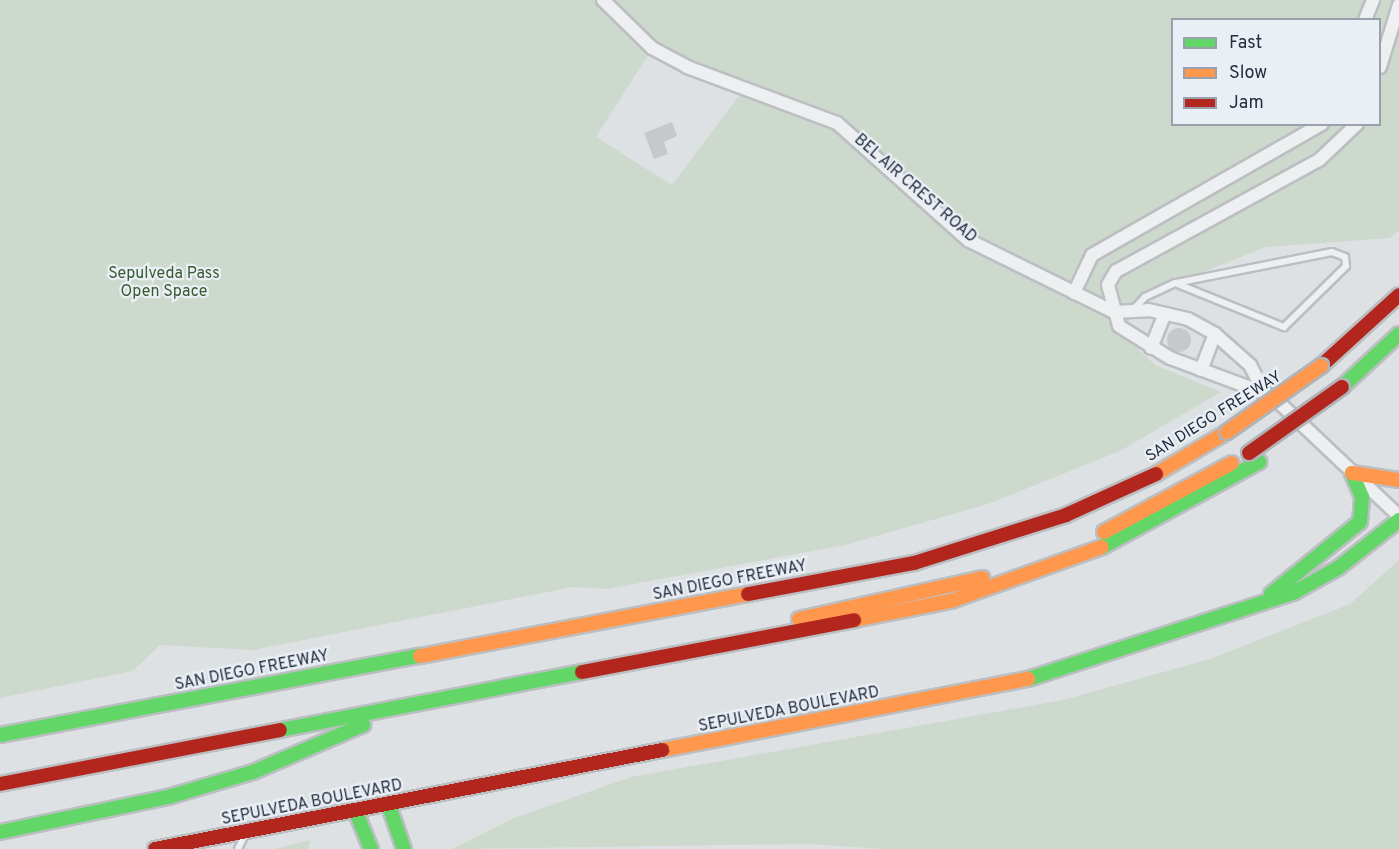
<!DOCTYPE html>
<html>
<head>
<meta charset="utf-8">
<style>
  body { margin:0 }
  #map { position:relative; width:1399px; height:849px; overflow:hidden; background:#dee1e4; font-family:Overpass,sans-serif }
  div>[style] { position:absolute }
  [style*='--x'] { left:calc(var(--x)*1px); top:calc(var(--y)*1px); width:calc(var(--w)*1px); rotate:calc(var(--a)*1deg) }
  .green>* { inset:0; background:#ced9cd }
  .building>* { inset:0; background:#c6c9cc }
  .round { border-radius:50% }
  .roads { filter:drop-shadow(2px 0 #bcbfc2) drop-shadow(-2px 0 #bcbfc2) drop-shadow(0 2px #bcbfc2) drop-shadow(0 -2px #bcbfc2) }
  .lane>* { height:6px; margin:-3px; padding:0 3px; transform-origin:3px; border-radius:3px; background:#edeff1 }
  .street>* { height:12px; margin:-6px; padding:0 6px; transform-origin:6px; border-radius:6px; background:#edeff1 }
  .fast>* { height:14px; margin:-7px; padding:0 7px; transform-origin:7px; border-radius:7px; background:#63d668 }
  .slow>* { height:14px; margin:-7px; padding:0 7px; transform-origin:7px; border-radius:7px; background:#ff974d }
  .jam>* { height:14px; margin:-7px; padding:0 7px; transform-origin:7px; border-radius:7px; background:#b3261e }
  .bridges { filter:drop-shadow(2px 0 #b0b4b9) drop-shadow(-2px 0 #b0b4b9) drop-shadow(0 2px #b0b4b9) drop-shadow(0 -2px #b0b4b9) }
  .slow-bridge>* { height:14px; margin:-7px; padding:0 7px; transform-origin:7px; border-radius:7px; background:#ff974d }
  .jam-bridge>* { height:14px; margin:-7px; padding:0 7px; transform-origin:7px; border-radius:7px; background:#b3261e }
  span { translate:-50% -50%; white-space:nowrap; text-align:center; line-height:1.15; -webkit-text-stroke:4.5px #eaeff5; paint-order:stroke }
  .street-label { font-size:16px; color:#242d3e }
  .park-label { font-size:16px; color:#385b30 }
  .legend { position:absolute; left:1171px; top:18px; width:210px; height:108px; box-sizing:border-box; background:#eaeff5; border:2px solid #9ba1ac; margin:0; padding:8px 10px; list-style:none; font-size:18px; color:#242d3e }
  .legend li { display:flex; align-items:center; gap:12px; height:30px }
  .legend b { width:30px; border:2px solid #9ba1ac }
</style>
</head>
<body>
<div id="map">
  <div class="green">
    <div style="clip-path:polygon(evenodd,0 0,1399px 0,1399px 230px,1390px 238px,1266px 247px,1138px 298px,1123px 335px,1155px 365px,1221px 392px,1120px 451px,988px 504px,845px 545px,607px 589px,573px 587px,253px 650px,160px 645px,133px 671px,0 698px,0 0,1172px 20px,1380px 20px,1380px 124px,1172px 124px,1172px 20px,0 0,652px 49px,744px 89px,672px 185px,596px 137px,652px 49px)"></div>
    <div style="clip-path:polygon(1399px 560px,1399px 849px,882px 849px,808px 844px,452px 849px,514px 818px,631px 777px,1063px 700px,1210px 659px,1350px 604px)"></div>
    <div style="clip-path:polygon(310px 840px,308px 849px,274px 849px)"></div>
  </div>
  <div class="building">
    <div style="clip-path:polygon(672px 122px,677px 136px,664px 142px,668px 154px,654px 159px,644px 133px)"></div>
    <div class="round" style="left:1167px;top:328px;width:24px;height:24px"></div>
  </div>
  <div class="roads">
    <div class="lane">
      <div style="--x:1132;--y:311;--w:19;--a:-47"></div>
      <div style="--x:1145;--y:297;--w:33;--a:-25"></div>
      <div style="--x:1175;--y:283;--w:118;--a:22"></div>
      <div style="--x:1284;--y:327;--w:87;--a:-44.5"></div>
      <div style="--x:1346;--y:266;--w:9;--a:-96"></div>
      <div style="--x:1345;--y:257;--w:14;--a:-159"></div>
      <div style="--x:1332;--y:252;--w:160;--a:168.8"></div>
      <div style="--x:238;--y:849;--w:17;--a:-65"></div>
    </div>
    <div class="street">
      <div style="--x:603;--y:0;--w:69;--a:44.4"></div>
      <div style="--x:652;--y:48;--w:40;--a:28"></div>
      <div style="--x:687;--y:67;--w:160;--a:20.5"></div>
      <div style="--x:837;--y:123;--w:176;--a:41.8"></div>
      <div style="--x:968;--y:240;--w:163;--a:26.3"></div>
      <div style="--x:1114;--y:312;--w:35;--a:-3"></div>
      <div style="--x:1149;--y:310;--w:40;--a:13"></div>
      <div style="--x:1188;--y:319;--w:31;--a:29"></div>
      <div style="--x:1215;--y:334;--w:47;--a:41.5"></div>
      <div style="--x:1250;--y:365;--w:27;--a:63"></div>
      <div style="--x:1365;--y:20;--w:22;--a:-68"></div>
      <div style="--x:1380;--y:67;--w:65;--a:-73"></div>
      <div style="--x:1357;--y:124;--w:52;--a:136.5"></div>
      <div style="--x:1319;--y:160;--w:231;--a:151.3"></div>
      <div style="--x:1116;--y:271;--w:16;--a:120"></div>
      <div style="--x:1108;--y:285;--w:42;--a:75"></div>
      <div style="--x:1119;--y:326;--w:60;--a:32.1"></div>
      <div style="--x:1170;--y:358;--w:109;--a:20.4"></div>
      <div style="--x:1272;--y:396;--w:175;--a:43.4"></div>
      <div style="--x:1074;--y:293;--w:42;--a:-64.7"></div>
      <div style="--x:1092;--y:255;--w:265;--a:-29.7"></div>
      <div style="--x:1151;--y:348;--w:37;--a:-68"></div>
      <div style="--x:1201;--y:370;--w:39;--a:-69"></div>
    </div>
    <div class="fast">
      <div style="--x:1342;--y:387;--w:78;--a:-42.9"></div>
      <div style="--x:1102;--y:547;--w:179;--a:-28.4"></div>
      <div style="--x:1271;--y:594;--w:114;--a:-39"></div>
      <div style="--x:1360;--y:522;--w:25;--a:-85"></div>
      <div style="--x:1362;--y:497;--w:26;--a:-113"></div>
      <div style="--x:1028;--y:679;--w:281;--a:-18"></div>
      <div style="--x:1295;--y:592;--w:49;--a:-29.2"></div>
      <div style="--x:1338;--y:568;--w:78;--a:-38.2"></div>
      <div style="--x:280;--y:730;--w:308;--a:-10.9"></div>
      <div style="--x:0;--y:735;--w:427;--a:-10.7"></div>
      <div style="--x:389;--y:806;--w:46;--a:70.8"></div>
      <div style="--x:356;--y:812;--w:40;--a:68"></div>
      <div style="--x:0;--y:832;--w:172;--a:-11.8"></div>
      <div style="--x:168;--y:797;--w:89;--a:-16.4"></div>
      <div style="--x:253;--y:772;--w:120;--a:-23.1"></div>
    </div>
    <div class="slow">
      <div style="--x:1352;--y:473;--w:48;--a:8.5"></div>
      <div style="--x:1156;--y:474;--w:82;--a:-30.6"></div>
      <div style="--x:1104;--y:532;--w:145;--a:-28.3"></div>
      <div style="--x:799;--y:619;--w:188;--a:-12.6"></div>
      <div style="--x:854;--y:620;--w:99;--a:-11.1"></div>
      <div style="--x:951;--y:601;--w:160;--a:-19.7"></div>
      <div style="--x:420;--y:656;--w:334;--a:-10.7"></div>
      <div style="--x:662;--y:750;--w:373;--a:-11"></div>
    </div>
    <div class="jam">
      <div style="--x:1321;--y:366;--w:105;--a:-42.3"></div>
      <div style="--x:748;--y:594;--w:169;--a:-10.6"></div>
      <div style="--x:914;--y:563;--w:159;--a:-17.5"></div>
      <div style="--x:1066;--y:515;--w:99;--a:-24.5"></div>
      <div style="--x:582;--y:672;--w:277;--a:-10.8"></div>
      <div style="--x:0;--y:784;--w:285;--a:-10.9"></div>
      <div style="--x:155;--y:849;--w:517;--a:-11.05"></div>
    </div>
  </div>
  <div class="bridges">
    <div class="slow-bridge">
      <div style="--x:1227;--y:432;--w:115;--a:-35.1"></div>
    </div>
    <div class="jam-bridge">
      <div style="--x:1249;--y:453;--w:114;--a:-35.4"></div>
    </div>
  </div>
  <div class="street-label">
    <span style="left:915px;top:189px;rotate:41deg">BEL AIR CREST ROAD</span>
    <span style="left:1214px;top:417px;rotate:-32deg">SAN DIEGO FREEWAY</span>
    <span style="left:730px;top:581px;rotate:-11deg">SAN DIEGO FREEWAY</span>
    <span style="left:252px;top:671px;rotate:-11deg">SAN DIEGO FREEWAY</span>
    <span style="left:789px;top:710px;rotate:-11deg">SEPULVEDA BOULEVARD</span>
    <span style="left:312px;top:803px;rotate:-11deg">SEPULVEDA BOULEVARD</span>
  </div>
  <div class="park-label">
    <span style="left:164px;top:283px">Sepulveda Pass<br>Open Space</span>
  </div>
  <ul class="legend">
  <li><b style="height:8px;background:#63d668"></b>Fast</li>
  <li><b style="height:8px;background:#ff974d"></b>Slow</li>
  <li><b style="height:8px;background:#b3261e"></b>Jam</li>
  </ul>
</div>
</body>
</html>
